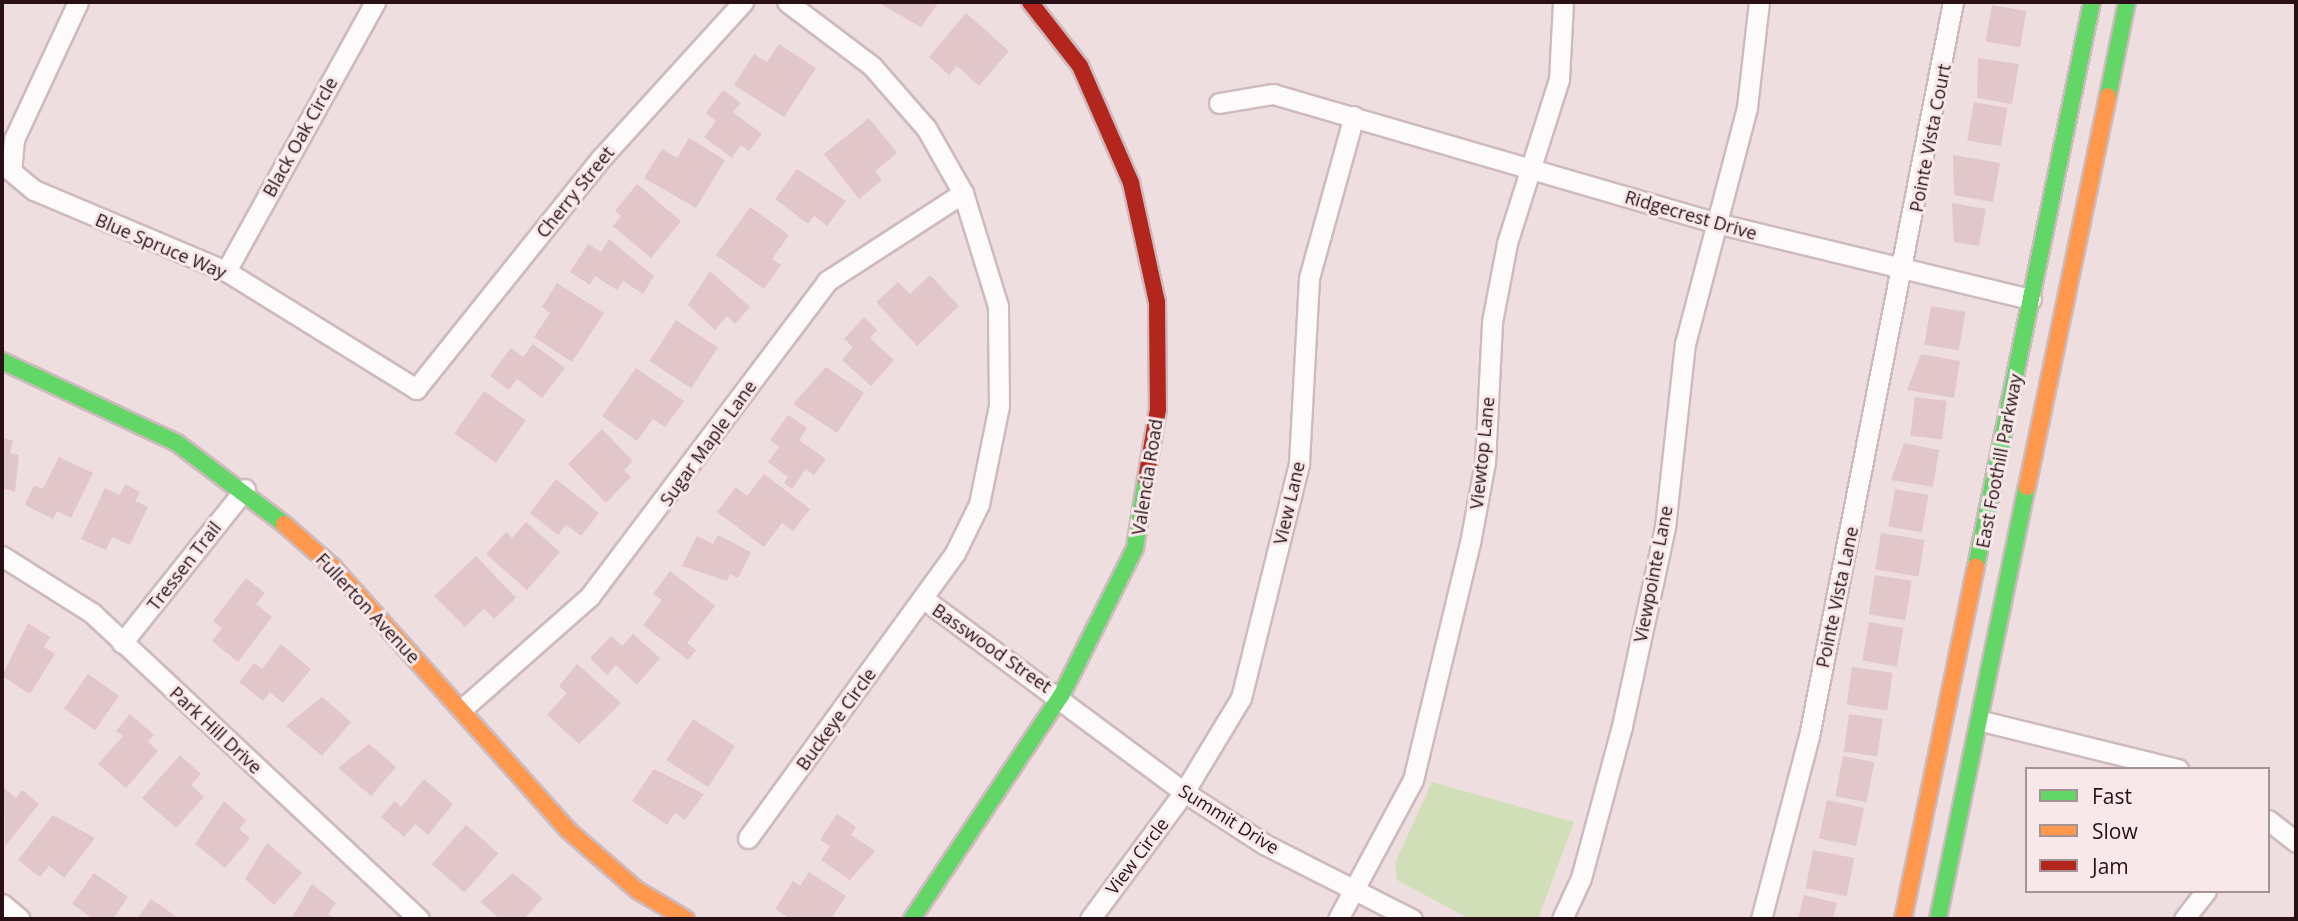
<!DOCTYPE html>
<html>
<head>
<meta charset="utf-8">
<style>
  body { margin:0 }
  #map { position:relative; width:2298px; height:921px; overflow:hidden; background:#eededf; font-family:"Open Sans",sans-serif }
  div>[style] { position:absolute }
  [style*='--x'] { left:calc(var(--x)*1px); top:calc(var(--y)*1px); width:calc(var(--w)*1px); rotate:calc(var(--a)*1deg) }
  .green>* { inset:0; background:#d0dfb7 }
  .building>* { inset:0; background:#e1c7ca; transform-origin:0 0 }
  .roads { filter:drop-shadow(2px 0 #cebabc) drop-shadow(-2px 0 #cebabc) drop-shadow(0 2px #cebabc) drop-shadow(0 -2px #cebabc) }
  .street>* { height:19px; margin:-9.5px; padding:0 9.5px; transform-origin:9.5px; border-radius:9.5px; background:#fcfafa }
  .fast>* { height:16px; margin:-8px; padding:0 8px; transform-origin:8px; border-radius:8px; background:#63d668 }
  .slow>* { height:16px; margin:-8px; padding:0 8px; transform-origin:8px; border-radius:8px; background:#ff974d }
  .jam>* { height:16px; margin:-8px; padding:0 8px; transform-origin:8px; border-radius:8px; background:#b3261e }
  span { translate:-50% -50%; white-space:nowrap; text-align:center; line-height:1.15; -webkit-text-stroke:6px #f8e8ea; paint-order:stroke }
  .street-label { font-size:18px; color:#291014 }
  .frame { position:absolute; inset:0; border:4px solid #291014; pointer-events:none }
  .legend { position:absolute; left:2025px; top:767px; width:245px; height:126px; box-sizing:border-box; background:#f8e8ea; border:2px solid #a59294; margin:0; padding:9px 12px; list-style:none; font-size:21px; color:#291014 }
  .legend li { display:flex; align-items:center; gap:14px; height:35px }
  .legend b { width:35px; border:2px solid #a59294 }
</style>
</head>
<body>
<div id="map">
  <div class="green">
    <div style="clip-path:polygon(1432px 782px,1574px 822px,1538px 919px,1470px 919px,1397px 880px,1395px 863px)"></div>
  </div>
  <div class="building">
    <div style="clip-path:polygon(877px 2px,939px 2px,921px 27px)"></div>
    <div style="left:1992px;top:5px;width:35px;height:37px;rotate:10deg"></div>
    <div style="clip-path:polygon(966px 13px,1009px 51px,979px 86px,957px 66px,949px 75px,929px 57px)"></div>
    <div style="clip-path:polygon(779px 44px,816px 68px,784px 117px,734px 85px,754px 54px,767px 62px)"></div>
    <div style="clip-path:polygon(1978px 58px,2019px 64px,2012px 104px,1977px 98px)"></div>
    <div style="clip-path:polygon(723px 90px,741px 103px,733px 112px,762px 134px,749px 151px,741px 145px,732px 158px,704px 137px,716px 121px,706px 113px)"></div>
    <div style="left:1974px;top:102px;width:34px;height:39px;rotate:10deg"></div>
    <div style="clip-path:polygon(869px 118px,897px 153px,875px 171px,882px 180px,859px 199px,824px 154px)"></div>
    <div style="clip-path:polygon(689px 138px,725px 160px,696px 208px,644px 178px,662px 149px,677px 158px)"></div>
    <div style="clip-path:polygon(1953px 155px,2000px 163px,1993px 202px,1954px 195px)"></div>
    <div style="clip-path:polygon(797px 169px,846px 201px,827px 226px,814px 216px,808px 224px,775px 199px)"></div>
    <div style="clip-path:polygon(637px 184px,681px 221px,651px 258px,613px 226px,621px 216px,615px 211px)"></div>
    <div style="clip-path:polygon(1952px 203px,1986px 209px,1979px 246px,1954px 242px)"></div>
    <div style="clip-path:polygon(750px 207px,789px 235px,772px 259px,781px 265px,764px 289px,716px 255px)"></div>
    <div style="clip-path:polygon(609px 239px,654px 276px,643px 294px,623px 281px,617px 290px,595px 276px,590px 285px,570px 272px,588px 244px,601px 252px)"></div>
    <div style="clip-path:polygon(710px 271px,750px 307px,735px 324px,727px 316px,715px 330px,688px 305px)"></div>
    <div style="clip-path:polygon(930px 275px,959px 306px,917px 346px,876px 302px,898px 282px,910px 294px)"></div>
    <div style="clip-path:polygon(557px 283px,604px 313px,572px 362px,534px 337px,550px 313px,542px 307px)"></div>
    <div style="left:1931px;top:306px;width:35px;height:39px;rotate:10deg"></div>
    <div style="clip-path:polygon(864px 317px,877px 330px,870px 338px,894px 360px,871px 386px,842px 360px,853px 347px,844px 339px)"></div>
    <div style="left:676px;top:320px;width:50px;height:49px;rotate:33deg"></div>
    <div style="clip-path:polygon(533px 344px,565px 368px,542px 398px,517px 379px,509px 390px,490px 376px,511px 348px,523px 357px)"></div>
    <div style="clip-path:polygon(1921px 354px,1960px 361px,1954px 398px,1907px 390px)"></div>
    <div style="clip-path:polygon(826px 367px,864px 393px,837px 433px,793px 404px)"></div>
    <div style="clip-path:polygon(636px 368px,684px 401px,665px 427px,653px 419px,637px 441px,602px 416px)"></div>
    <div style="left:484px;top:391px;width:51px;height:52px;rotate:35deg"></div>
    <div style="left:1915px;top:397px;width:32px;height:39px;rotate:7deg"></div>
    <div style="clip-path:polygon(788px 415px,807px 428px,799px 440px,826px 459px,814px 475px,806px 469px,792px 489px,784px 483px,788px 477px,768px 462px,779px 447px,770px 440px)"></div>
    <div style="clip-path:polygon(602px 429px,633px 461px,624px 470px,631px 477px,606px 503px,568px 464px)"></div>
    <div style="clip-path:polygon(2px 437px,13px 441px,10px 453px,19px 455px,15px 492px,2px 488px)"></div>
    <div style="clip-path:polygon(1904px 443px,1939px 450px,1933px 487px,1891px 480px)"></div>
    <div style="clip-path:polygon(59px 457px,93px 473px,71px 518px,57px 511px,53px 519px,25px 505px,34px 485px,43px 489px)"></div>
    <div style="clip-path:polygon(764px 474px,810px 509px,793px 531px,782px 523px,764px 547px,717px 512px,736px 487px,747px 496px)"></div>
    <div style="clip-path:polygon(556px 479px,599px 513px,581px 536px,566px 525px,558px 535px,530px 513px)"></div>
    <div style="clip-path:polygon(125px 484px,140px 492px,135px 501px,148px 507px,130px 545px,112px 537px,106px 550px,81px 539px,105px 488px,120px 495px)"></div>
    <div style="left:1895px;top:489px;width:34px;height:38px;rotate:10deg"></div>
    <div style="clip-path:polygon(526px 522px,560px 552px,527px 590px,486px 554px,506px 532px,512px 538px)"></div>
    <div style="left:1881px;top:533px;width:44px;height:37px;rotate:9deg"></div>
    <div style="clip-path:polygon(718px 535px,751px 552px,738px 578px,730px 574px,727px 581px,682px 566px,697px 536px,713px 544px)"></div>
    <div style="clip-path:polygon(476px 556px,516px 598px,494px 619px,484px 609px,465px 627px,434px 596px)"></div>
    <div style="clip-path:polygon(670px 571px,715px 606px,687px 643px,696px 650px,688px 660px,643px 625px,662px 600px,653px 594px)"></div>
    <div style="left:1875px;top:575px;width:37px;height:40px;rotate:9deg"></div>
    <div style="clip-path:polygon(246px 578px,265px 593px,256px 604px,272px 617px,238px 662px,212px 641px,222px 628px,213px 621px)"></div>
    <div style="left:1869px;top:622px;width:35px;height:39px;rotate:10deg"></div>
    <div style="clip-path:polygon(28px 623px,50px 637px,44px 647px,55px 654px,30px 694px,2px 676px)"></div>
    <div style="clip-path:polygon(633px 634px,660px 658px,637px 685px,616px 665px,607px 675px,590px 658px,611px 636px,622px 646px)"></div>
    <div style="clip-path:polygon(281px 644px,311px 669px,283px 703px,270px 692px,263px 701px,239px 682px,254px 663px,262px 669px)"></div>
    <div style="clip-path:polygon(577px 664px,621px 703px,579px 744px,547px 715px,567px 693px,559px 686px)"></div>
    <div style="left:1852px;top:667px;width:41px;height:38px;rotate:8deg"></div>
    <div style="left:88px;top:674px;width:38px;height:42px;rotate:35deg"></div>
    <div style="clip-path:polygon(322px 697px,351px 722px,322px 756px,286px 726px)"></div>
    <div style="clip-path:polygon(130px 714px,154px 735px,148px 742px,158px 751px,126px 788px,98px 764px,123px 736px,116px 731px)"></div>
    <div style="left:1849px;top:714px;width:34px;height:38px;rotate:8deg"></div>
    <div style="left:693px;top:719px;width:50px;height:49px;rotate:33deg"></div>
    <div style="clip-path:polygon(369px 744px,396px 767px,371px 796px,338px 768px)"></div>
    <div style="clip-path:polygon(180px 755px,201px 774px,191px 785px,204px 797px,176px 828px,142px 798px)"></div>
    <div style="left:1843px;top:756px;width:32px;height:41px;rotate:11deg"></div>
    <div style="clip-path:polygon(654px 769px,704px 794px,685px 820px,675px 813px,667px 825px,632px 801px)"></div>
    <div style="clip-path:polygon(424px 779px,453px 804px,428px 835px,415px 824px,404px 837px,381px 817px,395px 801px,401px 807px)"></div>
    <div style="clip-path:polygon(4px 788px,16px 798px,22px 790px,39px 804px,5px 846px)"></div>
    <div style="left:1827px;top:800px;width:38px;height:39px;rotate:12deg"></div>
    <div style="clip-path:polygon(224px 801px,246px 820px,239px 829px,250px 838px,225px 868px,195px 844px)"></div>
    <div style="clip-path:polygon(837px 814px,856px 827px,851px 835px,875px 851px,850px 880px,821px 860px,830px 846px,820px 840px)"></div>
    <div style="clip-path:polygon(53px 815px,95px 838px,64px 878px,49px 866px,40px 877px,18px 860px)"></div>
    <div style="left:466px;top:825px;width:43px;height:52px;rotate:41deg"></div>
    <div style="clip-path:polygon(267px 843px,302px 873px,274px 905px,245px 879px)"></div>
    <div style="left:1813px;top:850px;width:42px;height:39px;rotate:11deg"></div>
    <div style="clip-path:polygon(809px 872px,846px 896px,831px 919px,791px 919px,775px 909px,793px 881px,800px 886px)"></div>
    <div style="clip-path:polygon(94px 873px,128px 897px,113px 919px,93px 919px,72px 904px)"></div>
    <div style="clip-path:polygon(513px 873px,543px 898px,524px 919px,500px 919px,480px 902px)"></div>
    <div style="clip-path:polygon(312px 884px,336px 903px,328px 914px,335px 919px,291px 919px)"></div>
    <div style="clip-path:polygon(1804px 895px,1837px 903px,1833px 919px,1798px 919px)"></div>
    <div style="clip-path:polygon(151px 899px,180px 919px,137px 919px)"></div>
  </div>
  <div class="roads">
    <div class="street">
      <div style="--x:78;--y:2;--w:151;--a:115"></div>
      <div style="--x:14;--y:139;--w:32;--a:95"></div>
      <div style="--x:11;--y:171;--w:30;--a:40"></div>
      <div style="--x:34;--y:190;--w:208;--a:22.9"></div>
      <div style="--x:226;--y:271;--w:224;--a:31.8"></div>
      <div style="--x:416;--y:389;--w:297;--a:-51.3"></div>
      <div style="--x:602;--y:157;--w:210;--a:-47.7"></div>
      <div style="--x:1219;--y:103;--w:55;--a:-9.5"></div>
      <div style="--x:1273;--y:94;--w:461;--a:16.2"></div>
      <div style="--x:1716;--y:223;--w:324;--a:13.6"></div>
      <div style="--x:226;--y:271;--w:308;--a:-61"></div>
      <div style="--x:2;--y:556;--w:107;--a:32.3"></div>
      <div style="--x:92;--y:613;--w:448;--a:43.1"></div>
      <div style="--x:924;--y:599;--w:324;--a:36.6"></div>
      <div style="--x:1184;--y:792;--w:95;--a:33"></div>
      <div style="--x:1264;--y:844;--w:166;--a:26.9"></div>
      <div style="--x:122;--y:643;--w:197;--a:-51.4"></div>
      <div style="--x:462;--y:709;--w:171;--a:-41.4"></div>
      <div style="--x:590;--y:596;--w:394;--a:-53"></div>
      <div style="--x:827;--y:281;--w:162;--a:-32.9"></div>
      <div style="--x:1982;--y:721;--w:202;--a:13.8"></div>
      <div style="--x:2268;--y:820;--w:36;--a:38"></div>
      <div style="--x:748;--y:838;--w:352;--a:-54"></div>
      <div style="--x:955;--y:553;--w:55;--a:-63.9"></div>
      <div style="--x:979;--y:504;--w:100;--a:-78.5"></div>
      <div style="--x:999;--y:406;--w:100;--a:-90.6"></div>
      <div style="--x:998;--y:306;--w:118;--a:-107.2"></div>
      <div style="--x:963;--y:193;--w:75;--a:-119.6"></div>
      <div style="--x:926;--y:128;--w:82;--a:-131.1"></div>
      <div style="--x:872;--y:66;--w:106;--a:-143"></div>
      <div style="--x:2;--y:904;--w:23;--a:40"></div>
      <div style="--x:1090;--y:919;--w:158;--a:-53.5"></div>
      <div style="--x:1184;--y:792;--w:110;--a:-58.8"></div>
      <div style="--x:1241;--y:698;--w:242;--a:-76.1"></div>
      <div style="--x:1299;--y:463;--w:185;--a:-86.9"></div>
      <div style="--x:1309;--y:278;--w:168;--a:-74.5"></div>
      <div style="--x:1338;--y:919;--w:158;--a:-61.7"></div>
      <div style="--x:1413;--y:780;--w:244;--a:-76.5"></div>
      <div style="--x:1470;--y:543;--w:82;--a:-79.5"></div>
      <div style="--x:1485;--y:462;--w:140;--a:-87.1"></div>
      <div style="--x:1492;--y:322;--w:80;--a:-79.2"></div>
      <div style="--x:1507;--y:243;--w:172;--a:-72.4"></div>
      <div style="--x:1559;--y:79;--w:77;--a:-87"></div>
      <div style="--x:1562;--y:919;--w:45;--a:-65.1"></div>
      <div style="--x:1581;--y:878;--w:157;--a:-74.9"></div>
      <div style="--x:1622;--y:726;--w:204;--a:-77.8"></div>
      <div style="--x:1665;--y:527;--w:184;--a:-83.8"></div>
      <div style="--x:1685;--y:344;--w:245;--a:-75.3"></div>
      <div style="--x:1747;--y:107;--w:106;--a:-83.5"></div>
      <div style="--x:1761;--y:919;--w:189;--a:-75.3"></div>
      <div style="--x:1809;--y:736;--w:748;--a:-78.9"></div>
      <div style="--x:2184;--y:919;--w:36;--a:-52"></div>
    </div>
    <div class="fast">
      <div style="--x:2108;--y:96;--w:96;--a:-78.6"></div>
      <div style="--x:2;--y:361;--w:193;--a:25.1"></div>
      <div style="--x:177;--y:443;--w:134;--a:37.1"></div>
      <div style="--x:1976;--y:566;--w:576;--a:-78.38"></div>
      <div style="--x:912;--y:919;--w:268;--a:-56.3"></div>
      <div style="--x:1061;--y:696;--w:165;--a:-63.4"></div>
      <div style="--x:1135;--y:548;--w:70;--a:-80.9"></div>
      <div style="--x:1938;--y:919;--w:441;--a:-78.4"></div>
    </div>
    <div class="slow">
      <div style="--x:2027;--y:487;--w:399;--a:-78.3"></div>
      <div style="--x:284;--y:524;--w:64;--a:41.2"></div>
      <div style="--x:332;--y:566;--w:354;--a:48.2"></div>
      <div style="--x:568;--y:830;--w:91;--a:41"></div>
      <div style="--x:637;--y:890;--w:57;--a:30.6"></div>
      <div style="--x:1903;--y:919;--w:360;--a:-78.3"></div>
    </div>
    <div class="jam">
      <div style="--x:1030;--y:2;--w:81;--a:52"></div>
      <div style="--x:1080;--y:66;--w:128;--a:66.4"></div>
      <div style="--x:1131;--y:183;--w:122;--a:77.7"></div>
      <div style="--x:1157;--y:302;--w:107;--a:89.5"></div>
      <div style="--x:1158;--y:409;--w:71;--a:99.7"></div>
    </div>
  </div>
  <div class="street-label">
    <span style="left:300px;top:137px;rotate:-61deg">Black Oak Circle</span>
    <span style="left:1930px;top:138px;rotate:-79deg">Pointe Vista Court</span>
    <span style="left:575px;top:192px;rotate:-51deg">Cherry Street</span>
    <span style="left:1691px;top:215px;rotate:16deg">Ridgecrest Drive</span>
    <span style="left:161px;top:246px;rotate:23deg">Blue Spruce Way</span>
    <span style="left:708px;top:443px;rotate:-54deg">Sugar Maple Lane</span>
    <span style="left:1482px;top:453px;rotate:-84deg">Viewtop Lane</span>
    <span style="left:1999px;top:461px;rotate:-79deg">East Foothill Parkway</span>
    <span style="left:1147px;top:477px;rotate:-81deg">Valencia Road</span>
    <span style="left:1289px;top:503px;rotate:-77deg">View Lane</span>
    <span style="left:184px;top:566px;rotate:-52deg">Tressen Trail</span>
    <span style="left:1653px;top:574px;rotate:-79deg">Viewpointe Lane</span>
    <span style="left:1837px;top:597px;rotate:-78deg">Pointe Vista Lane</span>
    <span style="left:368px;top:608px;rotate:47deg">Fullerton Avenue</span>
    <span style="left:992px;top:648px;rotate:35deg">Basswood Street</span>
    <span style="left:836px;top:719px;rotate:-54deg">Buckeye Circle</span>
    <span style="left:216px;top:730px;rotate:43deg">Park Hill Drive</span>
    <span style="left:1229px;top:819px;rotate:32deg">Summit Drive</span>
    <span style="left:1137px;top:856px;rotate:-53deg">View Circle</span>
  </div>
  <div class="frame"></div>
  <ul class="legend">
  <li><b style="height:9px;background:#63d668"></b>Fast</li>
  <li><b style="height:9px;background:#ff974d"></b>Slow</li>
  <li><b style="height:9px;background:#b3261e"></b>Jam</li>
  </ul>
</div>
</body>
</html>
